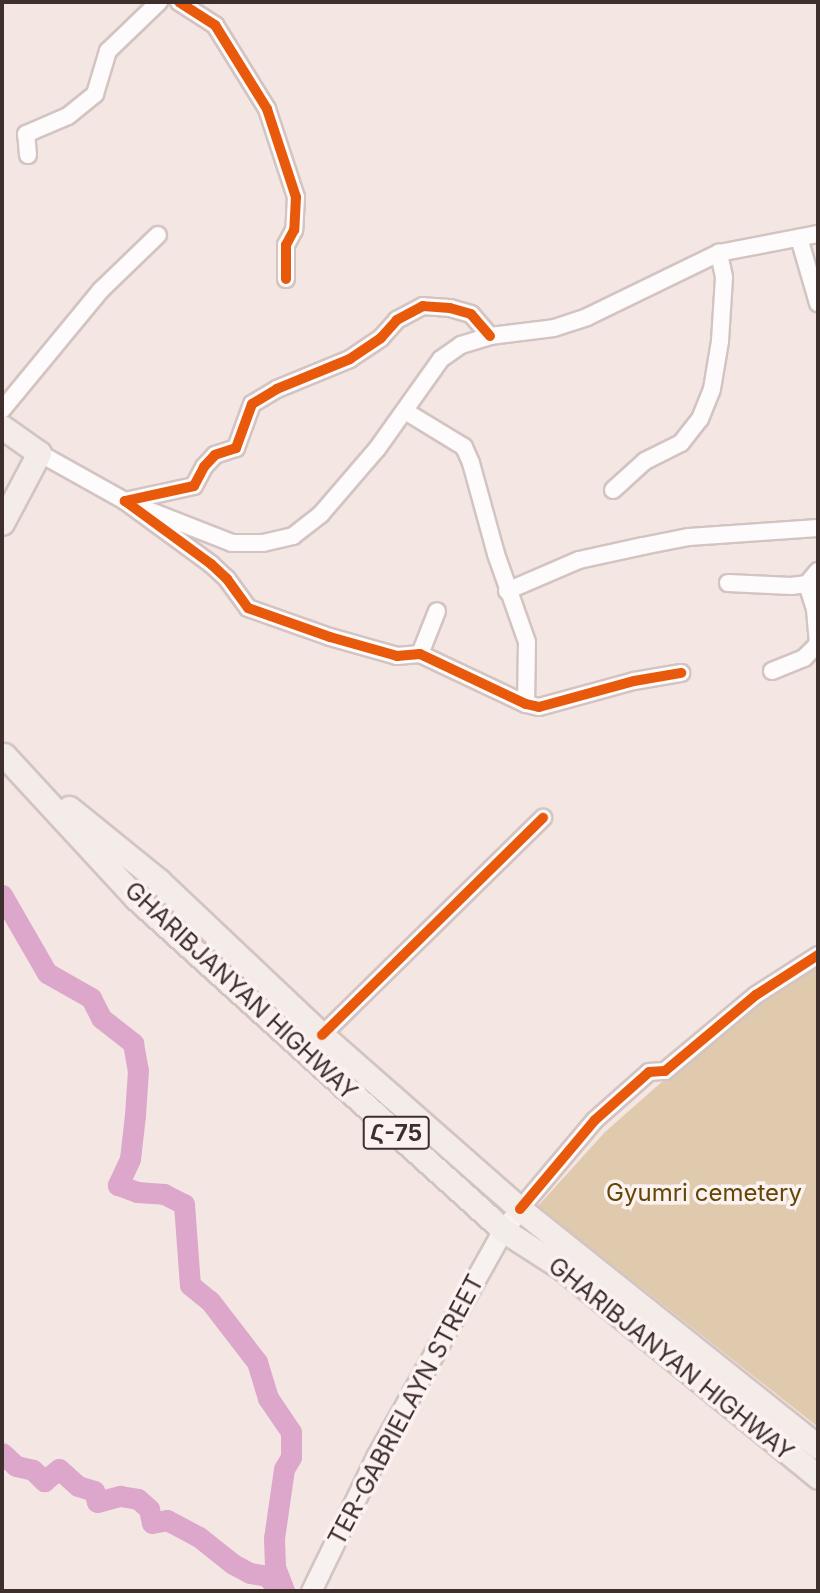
<!DOCTYPE html>
<html>
<head>
<meta charset="utf-8">
<style>
  body { margin:0 }
  #map { position:relative; width:820px; height:1593px; overflow:hidden; background:#f4e6e3; font-family:Inter,"Noto Sans Armenian",sans-serif }
  div>[style] { position:absolute }
  [style*='--x'] { left:calc(var(--x)*1px); top:calc(var(--y)*1px); width:calc(var(--w)*1px); rotate:calc(var(--a)*1deg) }
  .green>* { inset:0; background:#e0caad; transform-origin:0 0 }
  .river>* { height:21px; margin:-10.5px; padding:0 10.5px; transform-origin:10.5px; border-radius:10.5px; background:#dca7cb }
  .roads { filter:drop-shadow(2px 0 #d3c4c2) drop-shadow(-2px 0 #d3c4c2) drop-shadow(0 2px #d3c4c2) drop-shadow(0 -2px #d3c4c2) }
  .minor>* { height:16px; margin:-8px; padding:0 8px; transform-origin:8px; border-radius:8px; background:#fdfbfb }
  .major>* { height:19px; margin:-9.5px; padding:0 9.5px; transform-origin:9.5px; border-radius:9.5px; background:#f7f2f0 }
  .highway>* { height:23px; margin:-11.5px; padding:0 11.5px; transform-origin:11.5px; border-radius:11.5px; background:#f3ece8 }
  .cycleway>* { height:10px; margin:-5px; padding:0 5px; transform-origin:5px; border-radius:5px; background:#e8590c }
  span { translate:-50% -50%; white-space:nowrap; text-align:center; line-height:1.15; -webkit-text-stroke:7px #fbf2f1; paint-order:stroke }
  .shield-label span { padding:2px 5px; background:#fbf2f1; border:2px solid; border-radius:5px; -webkit-text-stroke-width:0 }
  .shield-label { font-size:23px; color:#3e2f2d; font-weight:700 }
  .street-label { font-size:24px; color:#3e2f2d }
  .park-label { font-size:24px; color:#644605 }
  .frame { position:absolute; inset:0; border:4px solid #3e2f2d; pointer-events:none }
</style>
</head>
<body>
<div id="map">
  <div class="green">
    <div style="left:117px;top:856px;width:515px;height:8px;rotate:43deg"></div>
    <div style="clip-path:polygon(818px 961px,818px 1427px,538px 1206px,605px 1132px,757px 998px)"></div>
  </div>
  <div class="river">
    <div style="--x:2;--y:895;--w:90;--a:60"></div>
    <div style="--x:47;--y:973;--w:51;--a:29.6"></div>
    <div style="--x:91;--y:998;--w:22;--a:63"></div>
    <div style="--x:101;--y:1018;--w:41;--a:38"></div>
    <div style="--x:133;--y:1043;--w:27;--a:80"></div>
    <div style="--x:138;--y:1070;--w:45;--a:93.8"></div>
    <div style="--x:135;--y:1115;--w:44;--a:96.5"></div>
    <div style="--x:130;--y:1159;--w:29;--a:115"></div>
    <div style="--x:118;--y:1185;--w:20;--a:20"></div>
    <div style="--x:137;--y:1192;--w:27;--a:4"></div>
    <div style="--x:164;--y:1194;--w:22;--a:27"></div>
    <div style="--x:184;--y:1204;--w:81;--a:85.8"></div>
    <div style="--x:190;--y:1285;--w:26;--a:39"></div>
    <div style="--x:210;--y:1301;--w:77;--a:52.4"></div>
    <div style="--x:257;--y:1362;--w:38;--a:73"></div>
    <div style="--x:268;--y:1398;--w:41;--a:55.9"></div>
    <div style="--x:291;--y:1432;--w:25;--a:90"></div>
    <div style="--x:291;--y:1457;--w:14;--a:120"></div>
    <div style="--x:284;--y:1469;--w:70;--a:98.2"></div>
    <div style="--x:274;--y:1538;--w:29;--a:88"></div>
    <div style="--x:275;--y:1567;--w:26;--a:69"></div>
    <div style="--x:2;--y:1453;--w:19;--a:43"></div>
    <div style="--x:16;--y:1466;--w:17;--a:13"></div>
    <div style="--x:33;--y:1470;--w:16;--a:45"></div>
    <div style="--x:44;--y:1481;--w:19;--a:-39"></div>
    <div style="--x:59;--y:1469;--w:25;--a:42"></div>
    <div style="--x:78;--y:1486;--w:17;--a:17"></div>
    <div style="--x:94;--y:1491;--w:11;--a:75"></div>
    <div style="--x:97;--y:1502;--w:24;--a:-15"></div>
    <div style="--x:120;--y:1496;--w:18;--a:9"></div>
    <div style="--x:138;--y:1499;--w:15;--a:42"></div>
    <div style="--x:149;--y:1509;--w:14;--a:78"></div>
    <div style="--x:152;--y:1523;--w:15;--a:-11"></div>
    <div style="--x:167;--y:1520;--w:36;--a:28"></div>
    <div style="--x:199;--y:1537;--w:43;--a:38.5"></div>
    <div style="--x:233;--y:1564;--w:19;--a:28"></div>
    <div style="--x:250;--y:1573;--w:17;--a:10"></div>
    <div style="--x:267;--y:1576;--w:19;--a:51"></div>
  </div>
  <div class="roads">
    <div class="minor">
      <div style="--x:179;--y:2;--w:43;--a:32.6"></div>
      <div style="--x:215;--y:25;--w:99;--a:58.2"></div>
      <div style="--x:267;--y:109;--w:93;--a:71.8"></div>
      <div style="--x:296;--y:197;--w:33;--a:93"></div>
      <div style="--x:294;--y:230;--w:17;--a:118"></div>
      <div style="--x:286;--y:245;--w:34;--a:90"></div>
      <div style="--x:28;--y:155;--w:21;--a:-95"></div>
      <div style="--x:26;--y:134;--w:46;--a:-23.2"></div>
      <div style="--x:68;--y:116;--w:35;--a:-39"></div>
      <div style="--x:95;--y:94;--w:45;--a:-73.2"></div>
      <div style="--x:108;--y:51;--w:71;--a:-43.9"></div>
      <div style="--x:799;--y:238;--w:68;--a:73.7"></div>
      <div style="--x:490;--y:336;--w:29;--a:-131"></div>
      <div style="--x:471;--y:314;--w:22;--a:-164"></div>
      <div style="--x:450;--y:308;--w:27;--a:-176"></div>
      <div style="--x:423;--y:306;--w:30;--a:152"></div>
      <div style="--x:397;--y:320;--w:24;--a:132"></div>
      <div style="--x:381;--y:338;--w:37;--a:146"></div>
      <div style="--x:350;--y:359;--w:79;--a:157.7"></div>
      <div style="--x:277;--y:389;--w:29;--a:149"></div>
      <div style="--x:252;--y:404;--w:47;--a:110"></div>
      <div style="--x:236;--y:448;--w:22;--a:162"></div>
      <div style="--x:215;--y:455;--w:16;--a:133"></div>
      <div style="--x:204;--y:467;--w:21;--a:118"></div>
      <div style="--x:194;--y:486;--w:71;--a:167.7"></div>
      <div style="--x:125;--y:501;--w:107;--a:36.2"></div>
      <div style="--x:211;--y:564;--w:22;--a:43"></div>
      <div style="--x:227;--y:579;--w:36;--a:54"></div>
      <div style="--x:248;--y:608;--w:87;--a:19.5"></div>
      <div style="--x:330;--y:637;--w:70;--a:15.8"></div>
      <div style="--x:397;--y:656;--w:23;--a:-5"></div>
      <div style="--x:420;--y:654;--w:117;--a:25.3"></div>
      <div style="--x:526;--y:704;--w:13;--a:13"></div>
      <div style="--x:539;--y:707;--w:98;--a:-15.3"></div>
      <div style="--x:634;--y:681;--w:48;--a:-9.7"></div>
      <div style="--x:2;--y:410;--w:156;--a:-50.5"></div>
      <div style="--x:101;--y:290;--w:79;--a:-44"></div>
      <div style="--x:405;--y:411;--w:69;--a:31.4"></div>
      <div style="--x:464;--y:447;--w:17;--a:66"></div>
      <div style="--x:471;--y:463;--w:94;--a:74.6"></div>
      <div style="--x:496;--y:554;--w:93;--a:70.6"></div>
      <div style="--x:527;--y:642;--w:62;--a:90.9"></div>
      <div style="--x:39;--y:453;--w:98;--a:29.2"></div>
      <div style="--x:125;--y:501;--w:115;--a:21.4"></div>
      <div style="--x:232;--y:543;--w:31;--a:0"></div>
      <div style="--x:263;--y:543;--w:31;--a:-13"></div>
      <div style="--x:293;--y:536;--w:36;--a:-38"></div>
      <div style="--x:321;--y:514;--w:86;--a:-49.3"></div>
      <div style="--x:377;--y:449;--w:110;--a:-54.6"></div>
      <div style="--x:441;--y:359;--w:24;--a:-35"></div>
      <div style="--x:461;--y:345;--w:30;--a:-17"></div>
      <div style="--x:490;--y:336;--w:64;--a:-7.1"></div>
      <div style="--x:554;--y:328;--w:35;--a:-18"></div>
      <div style="--x:587;--y:317;--w:147;--a:-25.9"></div>
      <div style="--x:719;--y:253;--w:101;--a:-10.9"></div>
      <div style="--x:613;--y:490;--w:43;--a:-42.2"></div>
      <div style="--x:645;--y:461;--w:40;--a:-26.6"></div>
      <div style="--x:681;--y:443;--w:31;--a:-52"></div>
      <div style="--x:700;--y:419;--w:32;--a:-68"></div>
      <div style="--x:712;--y:389;--w:49;--a:-80.5"></div>
      <div style="--x:720;--y:341;--w:64;--a:-86.4"></div>
      <div style="--x:724;--y:277;--w:25;--a:-102"></div>
      <div style="--x:728;--y:583;--w:63;--a:2.7"></div>
      <div style="--x:791;--y:586;--w:16;--a:-7"></div>
      <div style="--x:507;--y:591;--w:78;--a:-23.3"></div>
      <div style="--x:579;--y:560;--w:66;--a:-12.3"></div>
      <div style="--x:643;--y:546;--w:47;--a:-11.1"></div>
      <div style="--x:689;--y:537;--w:129;--a:-4"></div>
      <div style="--x:420;--y:654;--w:46;--a:-68.4"></div>
      <div style="--x:772;--y:671;--w:35;--a:-22"></div>
      <div style="--x:804;--y:658;--w:20;--a:-45"></div>
      <div style="--x:818;--y:644;--w:35;--a:-95"></div>
      <div style="--x:815;--y:609;--w:26;--a:-108"></div>
      <div style="--x:807;--y:584;--w:17;--a:-50"></div>
      <div style="--x:322;--y:1035;--w:310;--a:-44.5"></div>
      <div style="--x:520;--y:1209;--w:116;--a:-49.9"></div>
      <div style="--x:595;--y:1120;--w:72;--a:-41.6"></div>
      <div style="--x:649;--y:1072;--w:16;--a:-4"></div>
      <div style="--x:665;--y:1071;--w:119;--a:-39.9"></div>
      <div style="--x:756;--y:995;--w:74;--a:-32.8"></div>
    </div>
    <div class="major">
      <div style="--x:311;--y:1591;--w:149;--a:-64.1"></div>
      <div style="--x:376;--y:1457;--w:260;--a:-60.8"></div>
      <div style="--x:503;--y:1230;--w:27;--a:-51"></div>
    </div>
    <div class="highway">
      <div style="--x:2;--y:427;--w:45;--a:35.1"></div>
      <div style="--x:39;--y:453;--w:79;--a:117.9"></div>
      <div style="--x:4;--y:755;--w:195;--a:47.3"></div>
      <div style="--x:136;--y:898;--w:495;--a:42.1"></div>
      <div style="--x:503;--y:1230;--w:70;--a:32.8"></div>
      <div style="--x:562;--y:1268;--w:330;--a:39.2"></div>
      <div style="--x:69;--y:808;--w:116;--a:39"></div>
      <div style="--x:159;--y:881;--w:224;--a:43.4"></div>
      <div style="--x:322;--y:1035;--w:264;--a:41.3"></div>
      <div style="--x:520;--y:1209;--w:381;--a:38.6"></div>
    </div>
  </div>
  <div class="cycleway">
    <div style="--x:179;--y:2;--w:43;--a:32.6"></div>
    <div style="--x:215;--y:25;--w:99;--a:58.2"></div>
    <div style="--x:267;--y:109;--w:93;--a:71.8"></div>
    <div style="--x:296;--y:197;--w:33;--a:93"></div>
    <div style="--x:294;--y:230;--w:17;--a:118"></div>
    <div style="--x:286;--y:245;--w:34;--a:90"></div>
    <div style="--x:490;--y:336;--w:29;--a:-131"></div>
    <div style="--x:471;--y:314;--w:22;--a:-164"></div>
    <div style="--x:450;--y:308;--w:27;--a:-176"></div>
    <div style="--x:423;--y:306;--w:30;--a:152"></div>
    <div style="--x:397;--y:320;--w:24;--a:132"></div>
    <div style="--x:381;--y:338;--w:37;--a:146"></div>
    <div style="--x:350;--y:359;--w:79;--a:157.7"></div>
    <div style="--x:277;--y:389;--w:29;--a:149"></div>
    <div style="--x:252;--y:404;--w:47;--a:110"></div>
    <div style="--x:236;--y:448;--w:22;--a:162"></div>
    <div style="--x:215;--y:455;--w:16;--a:133"></div>
    <div style="--x:204;--y:467;--w:21;--a:118"></div>
    <div style="--x:194;--y:486;--w:71;--a:167.7"></div>
    <div style="--x:125;--y:501;--w:107;--a:36.2"></div>
    <div style="--x:211;--y:564;--w:22;--a:43"></div>
    <div style="--x:227;--y:579;--w:36;--a:54"></div>
    <div style="--x:248;--y:608;--w:87;--a:19.5"></div>
    <div style="--x:330;--y:637;--w:70;--a:15.8"></div>
    <div style="--x:397;--y:656;--w:23;--a:-5"></div>
    <div style="--x:420;--y:654;--w:117;--a:25.3"></div>
    <div style="--x:526;--y:704;--w:13;--a:13"></div>
    <div style="--x:539;--y:707;--w:98;--a:-15.3"></div>
    <div style="--x:634;--y:681;--w:48;--a:-9.7"></div>
    <div style="--x:322;--y:1035;--w:310;--a:-44.5"></div>
    <div style="--x:520;--y:1209;--w:116;--a:-49.9"></div>
    <div style="--x:595;--y:1120;--w:72;--a:-41.6"></div>
    <div style="--x:649;--y:1072;--w:16;--a:-4"></div>
    <div style="--x:665;--y:1071;--w:119;--a:-39.9"></div>
    <div style="--x:756;--y:995;--w:74;--a:-32.8"></div>
  </div>
  <div class="shield-label">
    <span style="left:396px;top:1133px">Հ-75</span>
  </div>
  <div class="street-label">
    <span style="left:241px;top:991px;rotate:43deg">GHARIBJANYAN HIGHWAY</span>
    <span style="left:671px;top:1359px;rotate:39deg">GHARIBJANYAN HIGHWAY</span>
    <span style="left:406px;top:1410px;rotate:-62deg">TER-GABRIELAYN STREET</span>
  </div>
  <div class="park-label">
    <span style="left:704px;top:1193px">Gyumri cemetery</span>
  </div>
  <div class="frame"></div>
</div>
</body>
</html>
